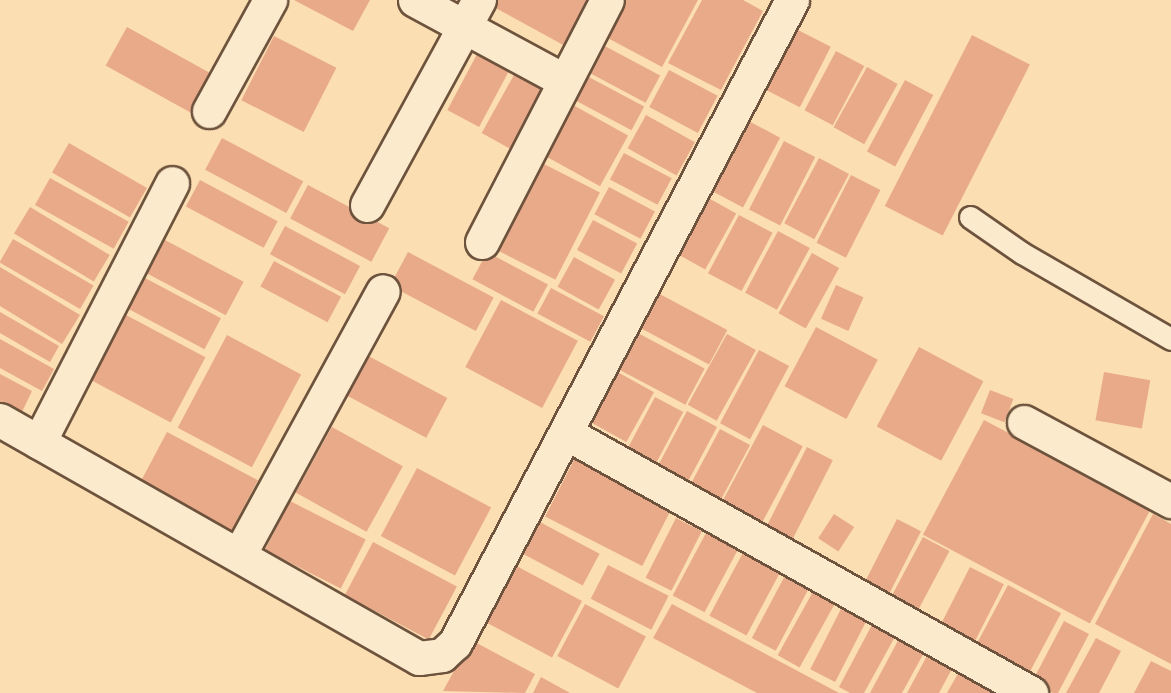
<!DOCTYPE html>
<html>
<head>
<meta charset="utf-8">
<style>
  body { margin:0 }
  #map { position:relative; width:1171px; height:693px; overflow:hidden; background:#fbdeb1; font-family:"IM FELL French Canon",serif }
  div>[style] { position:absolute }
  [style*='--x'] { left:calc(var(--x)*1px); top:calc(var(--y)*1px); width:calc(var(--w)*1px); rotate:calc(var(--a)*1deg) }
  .building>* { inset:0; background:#e9aa89; transform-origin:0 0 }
  .roads { filter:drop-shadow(2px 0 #6d533d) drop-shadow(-2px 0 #6d533d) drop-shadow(0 2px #6d533d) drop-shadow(0 -2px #6d533d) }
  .lane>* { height:21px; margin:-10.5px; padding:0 10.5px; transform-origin:10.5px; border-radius:10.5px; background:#fceacc }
  .street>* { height:33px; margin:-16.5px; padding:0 16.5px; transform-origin:16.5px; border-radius:16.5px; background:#fceacc }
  span { translate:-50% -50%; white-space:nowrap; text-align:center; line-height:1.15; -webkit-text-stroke:6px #fceacc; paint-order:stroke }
</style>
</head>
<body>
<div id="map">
  <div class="building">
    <div style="clip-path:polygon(294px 0,370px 0,353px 31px)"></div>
    <div style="clip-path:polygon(495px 0,592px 0,567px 47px,492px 6px)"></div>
    <div style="clip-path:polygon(624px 0,698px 0,662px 67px,604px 36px)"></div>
    <div style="clip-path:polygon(702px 0,743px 0,763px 11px,721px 90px,668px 63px)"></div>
    <div style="left:127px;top:27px;width:98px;height:44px;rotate:29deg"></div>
    <div style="left:796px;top:29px;width:39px;height:68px;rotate:27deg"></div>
    <div style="left:972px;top:35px;width:65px;height:192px;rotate:27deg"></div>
    <div style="left:274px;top:36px;width:70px;height:72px;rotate:27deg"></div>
    <div style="left:483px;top:43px;width:36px;height:76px;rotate:28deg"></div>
    <div style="left:601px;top:44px;width:67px;height:31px;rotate:28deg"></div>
    <div style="left:836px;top:51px;width:32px;height:67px;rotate:28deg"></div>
    <div style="left:520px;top:64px;width:39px;height:79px;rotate:29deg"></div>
    <div style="left:867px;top:67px;width:35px;height:69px;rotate:29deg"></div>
    <div style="left:669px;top:70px;width:55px;height:42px;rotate:28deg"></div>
    <div style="left:585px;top:75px;width:67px;height:27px;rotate:28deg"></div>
    <div style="left:905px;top:80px;width:32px;height:81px;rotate:28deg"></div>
    <div style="left:573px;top:105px;width:63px;height:58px;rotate:29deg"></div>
    <div style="left:646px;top:115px;width:56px;height:38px;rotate:29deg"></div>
    <div style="left:743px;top:118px;width:42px;height:79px;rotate:28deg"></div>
    <div style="left:222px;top:138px;width:92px;height:36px;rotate:28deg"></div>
    <div style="left:784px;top:141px;width:35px;height:77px;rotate:27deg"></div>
    <div style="left:69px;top:143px;width:90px;height:34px;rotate:30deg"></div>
    <div style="left:624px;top:153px;width:54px;height:30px;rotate:28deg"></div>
    <div style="left:819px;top:158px;width:34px;height:74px;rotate:28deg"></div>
    <div style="left:542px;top:163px;width:65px;height:98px;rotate:27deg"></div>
    <div style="left:851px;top:175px;width:33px;height:76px;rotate:27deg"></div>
    <div style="left:50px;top:178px;width:90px;height:31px;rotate:29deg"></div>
    <div style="left:200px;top:180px;width:88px;height:30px;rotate:28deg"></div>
    <div style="left:308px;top:185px;width:92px;height:38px;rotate:28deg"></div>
    <div style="left:609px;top:187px;width:52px;height:31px;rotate:28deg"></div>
    <div style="left:703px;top:195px;width:38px;height:64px;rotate:29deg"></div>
    <div style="left:30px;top:207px;width:93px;height:31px;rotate:31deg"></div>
    <div style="left:739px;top:215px;width:38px;height:66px;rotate:28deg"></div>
    <div style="left:593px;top:220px;width:50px;height:34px;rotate:28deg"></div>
    <div style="left:285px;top:226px;width:85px;height:32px;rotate:28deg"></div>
    <div style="left:778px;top:231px;width:36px;height:70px;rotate:28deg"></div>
    <div style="left:13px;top:239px;width:93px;height:27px;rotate:30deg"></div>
    <div style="left:165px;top:240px;width:89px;height:38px;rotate:28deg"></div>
    <div style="left:408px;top:252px;width:97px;height:38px;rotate:28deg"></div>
    <div style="left:487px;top:252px;width:69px;height:31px;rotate:28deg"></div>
    <div style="left:812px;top:253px;width:31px;height:69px;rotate:29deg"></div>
    <div style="left:574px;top:257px;width:47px;height:34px;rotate:29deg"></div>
    <div style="left:274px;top:261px;width:76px;height:29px;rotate:28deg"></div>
    <div style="clip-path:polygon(0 267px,80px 315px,62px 344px,0 306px)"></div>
    <div style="left:145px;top:278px;width:86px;height:35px;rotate:28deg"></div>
    <div style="left:836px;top:285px;width:30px;height:37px;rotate:24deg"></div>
    <div style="left:551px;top:288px;width:60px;height:29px;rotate:28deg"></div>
    <div style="left:654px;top:291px;width:83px;height:39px;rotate:28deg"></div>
    <div style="left:501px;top:300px;width:87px;height:76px;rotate:28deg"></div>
    <div style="clip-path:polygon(0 312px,59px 346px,50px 362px,0 333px)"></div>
    <div style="left:126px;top:315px;width:90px;height:74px;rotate:28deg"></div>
    <div style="left:816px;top:327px;width:70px;height:67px;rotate:28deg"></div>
    <div style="left:634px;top:331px;width:80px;height:41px;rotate:28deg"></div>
    <div style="left:727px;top:334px;width:33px;height:81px;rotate:29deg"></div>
    <div style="left:227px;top:335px;width:84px;height:105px;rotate:28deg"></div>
    <div style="clip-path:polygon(0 339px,54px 369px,42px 391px,0 368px)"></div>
    <div style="left:919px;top:347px;width:73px;height:90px;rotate:28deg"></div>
    <div style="left:759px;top:350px;width:34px;height:83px;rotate:28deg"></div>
    <div style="left:359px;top:351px;width:100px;height:45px;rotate:28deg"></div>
    <div style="left:612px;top:369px;width:48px;height:57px;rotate:29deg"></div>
    <div style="left:1104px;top:372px;width:47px;height:49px;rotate:10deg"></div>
    <div style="clip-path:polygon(0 374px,32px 391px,21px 414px,0 403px)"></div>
    <div style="left:990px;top:390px;width:25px;height:25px;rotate:21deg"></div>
    <div style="left:655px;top:397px;width:32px;height:57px;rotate:28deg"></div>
    <div style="left:687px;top:411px;width:34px;height:65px;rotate:28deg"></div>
    <div style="left:984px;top:420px;width:189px;height:130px;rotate:28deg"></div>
    <div style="left:763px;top:425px;width:45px;height:97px;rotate:28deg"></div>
    <div style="left:332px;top:427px;width:81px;height:75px;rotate:29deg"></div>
    <div style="left:720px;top:429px;width:34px;height:64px;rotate:28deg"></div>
    <div style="left:167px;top:432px;width:103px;height:63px;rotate:28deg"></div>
    <div style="left:807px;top:447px;width:29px;height:95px;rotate:27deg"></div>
    <div style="left:576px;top:456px;width:109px;height:68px;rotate:27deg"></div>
    <div style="left:417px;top:468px;width:84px;height:77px;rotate:28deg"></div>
    <div style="left:290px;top:501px;width:85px;height:55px;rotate:27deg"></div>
    <div style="left:834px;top:514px;width:24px;height:29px;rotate:33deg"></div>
    <div style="clip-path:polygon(1153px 514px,1171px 524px,1171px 664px,1095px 624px)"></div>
    <div style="left:676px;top:518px;width:29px;height:67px;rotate:27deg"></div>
    <div style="left:897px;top:519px;width:27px;height:75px;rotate:27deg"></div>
    <div style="left:536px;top:520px;width:72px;height:36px;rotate:28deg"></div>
    <div style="left:707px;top:531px;width:36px;height:73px;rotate:28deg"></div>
    <div style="left:923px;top:537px;width:30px;height:71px;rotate:28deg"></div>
    <div style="left:373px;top:542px;width:95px;height:60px;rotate:28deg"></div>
    <div style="left:746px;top:547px;width:42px;height:78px;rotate:28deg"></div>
    <div style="left:507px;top:561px;width:85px;height:64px;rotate:28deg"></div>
    <div style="left:608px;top:565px;width:68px;height:38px;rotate:27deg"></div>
    <div style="left:970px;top:567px;width:38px;height:72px;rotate:27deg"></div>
    <div style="left:788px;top:570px;width:27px;height:77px;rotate:28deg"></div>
    <div style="left:1008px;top:585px;width:60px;height:75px;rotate:28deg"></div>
    <div style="left:815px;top:588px;width:25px;height:77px;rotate:29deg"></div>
    <div style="left:585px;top:604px;width:69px;height:59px;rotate:28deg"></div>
    <div style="clip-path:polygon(672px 604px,839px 693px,757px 693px,653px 638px)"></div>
    <div style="left:842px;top:607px;width:28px;height:70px;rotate:27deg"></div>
    <div style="clip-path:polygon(874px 621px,897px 633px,864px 693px,850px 693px,839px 687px)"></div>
    <div style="clip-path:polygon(1064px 621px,1089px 634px,1058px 693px,1053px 693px,1032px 682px)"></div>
    <div style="clip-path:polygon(901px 635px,926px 649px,902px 693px,870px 693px)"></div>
    <div style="clip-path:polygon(1096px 638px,1121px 651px,1099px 693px,1066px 693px)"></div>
    <div style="clip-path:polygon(471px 640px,535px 674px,525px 693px,443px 691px)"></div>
    <div style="clip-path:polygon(928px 654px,953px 667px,939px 693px,907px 693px)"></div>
    <div style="clip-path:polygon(1151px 661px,1171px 671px,1171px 693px,1134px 693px)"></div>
    <div style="clip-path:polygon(960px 670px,1003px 693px,947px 693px)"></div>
    <div style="clip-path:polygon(541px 677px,570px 693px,533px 693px)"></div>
  </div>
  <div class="roads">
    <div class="lane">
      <div style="--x:970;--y:217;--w:63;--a:34.7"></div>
      <div style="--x:1022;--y:253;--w:172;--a:30"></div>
    </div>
    <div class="street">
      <div style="--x:415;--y:0;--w:170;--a:28.4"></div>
      <div style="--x:209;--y:111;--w:127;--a:-61.2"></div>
      <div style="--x:367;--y:205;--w:234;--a:-61.4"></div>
      <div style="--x:482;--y:242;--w:272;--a:-62.7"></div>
      <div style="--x:0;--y:420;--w:482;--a:29.6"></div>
      <div style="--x:419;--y:658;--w:23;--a:-7"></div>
      <div style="--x:442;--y:655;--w:18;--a:-43"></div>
      <div style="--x:455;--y:643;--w:726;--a:-62.34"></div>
      <div style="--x:1024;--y:422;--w:167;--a:28.3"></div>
      <div style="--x:566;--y:433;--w:533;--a:29.21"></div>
      <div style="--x:39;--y:442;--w:291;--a:-62.8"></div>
      <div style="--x:240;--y:553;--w:298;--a:-61.4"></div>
    </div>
  </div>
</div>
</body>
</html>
